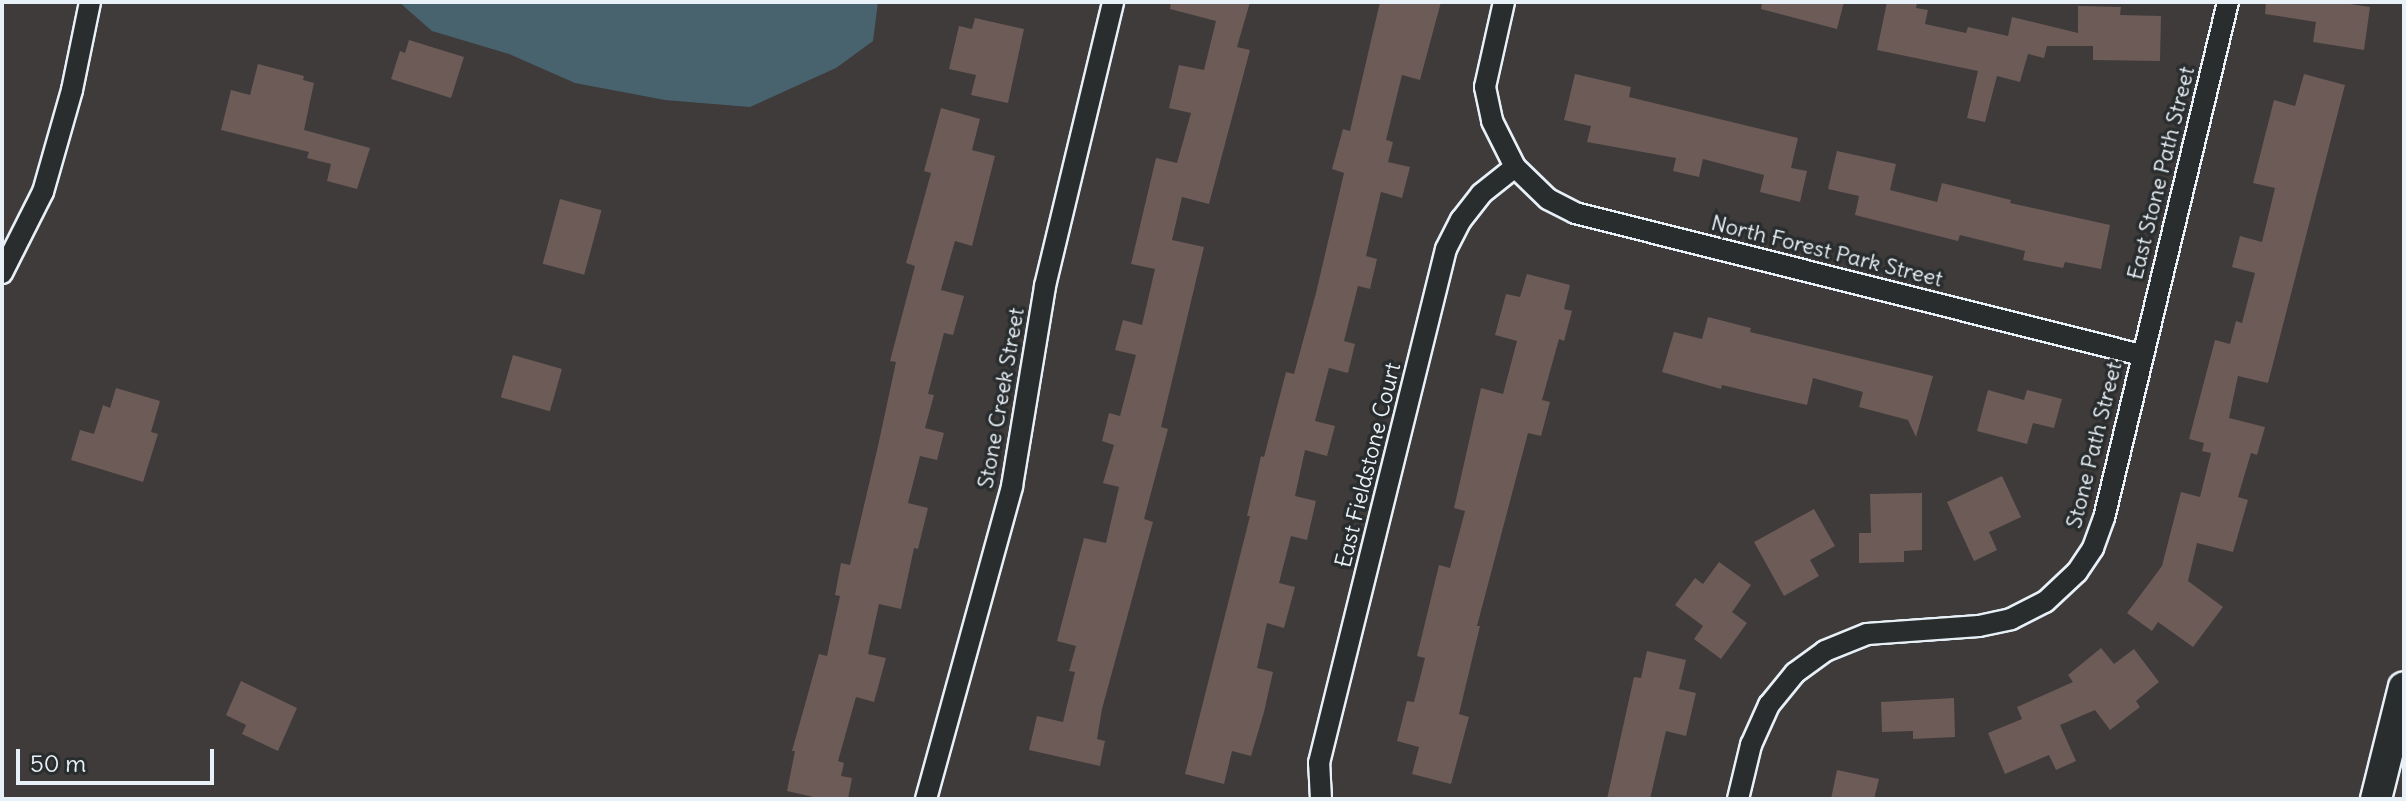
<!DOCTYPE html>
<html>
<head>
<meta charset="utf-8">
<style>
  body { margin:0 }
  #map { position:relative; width:2406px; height:801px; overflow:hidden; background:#3e3b3a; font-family:Delius,sans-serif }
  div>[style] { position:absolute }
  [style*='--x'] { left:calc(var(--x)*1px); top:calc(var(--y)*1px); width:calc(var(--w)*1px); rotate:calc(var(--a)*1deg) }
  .water>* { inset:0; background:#48636d }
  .building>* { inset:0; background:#6d5b57; transform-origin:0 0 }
  .roads { filter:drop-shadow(2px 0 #e8f1f8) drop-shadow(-2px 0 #e8f1f8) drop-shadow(0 2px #e8f1f8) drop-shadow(0 -2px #e8f1f8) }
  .minor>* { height:20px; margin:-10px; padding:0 10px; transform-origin:10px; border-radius:10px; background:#2a2d2e }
  .secondary>* { height:30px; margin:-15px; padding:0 15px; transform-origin:15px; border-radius:15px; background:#2a2d2e }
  span { translate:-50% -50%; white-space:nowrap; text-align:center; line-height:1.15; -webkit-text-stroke:7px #2a2d2e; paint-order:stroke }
  .street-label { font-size:22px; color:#e8f1f8 }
  .frame { position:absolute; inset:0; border:4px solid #e8f1f8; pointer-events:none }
  .scale { position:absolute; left:16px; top:749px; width:198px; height:36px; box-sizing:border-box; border:4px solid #e8f1f8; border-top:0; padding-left:10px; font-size:24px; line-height:28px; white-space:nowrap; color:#e8f1f8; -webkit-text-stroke:6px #2a2d2e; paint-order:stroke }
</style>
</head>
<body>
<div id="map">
  <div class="water">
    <div style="clip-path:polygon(399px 2px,878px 2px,873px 41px,836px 68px,750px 107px,665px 100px,575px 83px,509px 54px,432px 31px)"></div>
  </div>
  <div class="building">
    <div style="clip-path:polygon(1171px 2px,1250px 2px,1237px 47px,1250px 50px,1209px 204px,1182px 197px,1172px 240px,1204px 247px,1161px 427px,1168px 429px,1144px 519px,1153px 522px,1102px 709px,1097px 739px,1105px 741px,1100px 766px,1029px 750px,1037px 716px,1063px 722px,1075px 672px,1069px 671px,1076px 646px,1057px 641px,1084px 538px,1106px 543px,1119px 487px,1103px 483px,1114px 445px,1102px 441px,1109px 413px,1120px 416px,1136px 355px,1115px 350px,1123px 320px,1142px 325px,1155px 269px,1131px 264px,1156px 158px,1177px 163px,1191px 113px,1169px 108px,1179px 65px,1204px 70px,1216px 21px,1170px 9px)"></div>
    <div style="clip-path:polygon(1380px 2px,1441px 2px,1420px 80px,1402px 75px,1386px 140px,1393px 142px,1388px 162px,1410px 167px,1402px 198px,1381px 192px,1366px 256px,1377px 259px,1370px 289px,1358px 286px,1344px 341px,1355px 344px,1348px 373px,1329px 368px,1315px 421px,1335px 426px,1327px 456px,1305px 450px,1295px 496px,1316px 501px,1307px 540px,1291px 536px,1279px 583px,1295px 587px,1284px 628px,1267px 623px,1257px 668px,1273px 672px,1264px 712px,1251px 756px,1232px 751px,1224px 784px,1185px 774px,1250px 516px,1247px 516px,1261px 456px,1264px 457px,1286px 372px,1294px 374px,1316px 293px,1344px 173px,1332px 169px,1343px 129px,1350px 131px)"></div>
    <div style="clip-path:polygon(1762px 2px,1844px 2px,1837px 29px,1761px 9px)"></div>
    <div style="clip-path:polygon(1887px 2px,1917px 2px,1916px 8px,1928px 10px,1925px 24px,1966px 33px,1968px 27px,2008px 36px,2012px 17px,2078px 33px,2078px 6px,2121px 7px,2120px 15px,2161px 16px,2160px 61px,2093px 60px,2093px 46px,2047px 46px,2044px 58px,2028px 54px,2020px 82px,1997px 76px,1985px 122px,1967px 118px,1978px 71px,1877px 50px)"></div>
    <div style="clip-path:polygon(2266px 2px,2337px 2px,2370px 7px,2364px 50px,2313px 42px,2316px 22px,2265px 14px)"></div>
    <div style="clip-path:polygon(975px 18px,1024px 29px,1008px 103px,971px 95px,976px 75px,949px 69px,959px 26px,972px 29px)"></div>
    <div style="clip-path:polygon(409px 40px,464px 57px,451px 98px,391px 79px,400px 51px,405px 53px)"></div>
    <div style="clip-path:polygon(258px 64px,304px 76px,303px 80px,314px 83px,304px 130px,370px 148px,357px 189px,327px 181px,331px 164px,307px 158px,309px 152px,221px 130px,231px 90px,250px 95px)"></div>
    <div style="clip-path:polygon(1575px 74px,1631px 87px,1629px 97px,1798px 138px,1791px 168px,1807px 171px,1800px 202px,1760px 192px,1764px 175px,1703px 159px,1699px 177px,1673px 171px,1676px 158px,1587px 142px,1591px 126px,1564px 120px)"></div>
    <div style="clip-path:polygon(2304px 74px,2345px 85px,2268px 383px,2238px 376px,2229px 418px,2265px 427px,2257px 455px,2251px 453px,2238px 497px,2248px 500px,2233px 552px,2197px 543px,2188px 581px,2223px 607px,2193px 647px,2158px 622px,2152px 631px,2127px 613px,2162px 566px,2181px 492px,2200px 497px,2211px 453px,2202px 451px,2204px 443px,2189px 439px,2215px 340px,2230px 344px,2236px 321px,2242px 323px,2255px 273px,2232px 267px,2240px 236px,2262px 242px,2275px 188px,2253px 183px,2274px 100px,2295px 106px)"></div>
    <div style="clip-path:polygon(941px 108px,980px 119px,972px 150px,995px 156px,972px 246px,955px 241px,941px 290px,964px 296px,953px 335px,944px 333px,928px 394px,934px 395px,925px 428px,944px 433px,937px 460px,920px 456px,908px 503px,928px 508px,918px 549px,914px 548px,901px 609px,879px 604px,868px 654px,886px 658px,874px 702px,856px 697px,838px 761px,844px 763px,841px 776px,852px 778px,848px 799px,822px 799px,787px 791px,795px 751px,792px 751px,819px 654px,827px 656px,840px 596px,835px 595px,841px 563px,850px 565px,878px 446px,896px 362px,890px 361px,915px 266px,906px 263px,931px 173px,924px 171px)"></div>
    <div style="clip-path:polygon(1837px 151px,1896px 164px,1890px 190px,1937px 202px,1942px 183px,2011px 200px,2010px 203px,2110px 225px,2101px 269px,2065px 262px,2063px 268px,2023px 260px,2025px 251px,1960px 235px,1958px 241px,1855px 215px,1859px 196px,1828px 189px)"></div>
    <div style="left:560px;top:199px;width:43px;height:67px;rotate:15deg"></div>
    <div style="clip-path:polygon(1527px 274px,1570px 285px,1564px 309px,1572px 311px,1564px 341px,1559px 339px,1542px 400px,1550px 402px,1541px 436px,1528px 433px,1477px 626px,1480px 626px,1459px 714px,1469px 717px,1451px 784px,1412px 774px,1419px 747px,1397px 741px,1407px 701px,1414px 702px,1425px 658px,1417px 656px,1439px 565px,1450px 568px,1465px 511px,1454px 508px,1481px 388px,1503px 394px,1517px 341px,1495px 335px,1506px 294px,1520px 297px)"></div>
    <div style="clip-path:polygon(1708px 317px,1751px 328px,1750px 332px,1933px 376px,1916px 437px,1908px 420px,1859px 407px,1863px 392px,1813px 378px,1807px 405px,1722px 385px,1721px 389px,1662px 372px,1674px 332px,1702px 339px)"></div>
    <div style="left:513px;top:355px;width:51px;height:44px;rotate:16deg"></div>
    <div style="clip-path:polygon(116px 388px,160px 401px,151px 432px,158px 434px,143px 482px,71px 460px,80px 430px,94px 434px,103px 405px,110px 408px)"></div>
    <div style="clip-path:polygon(1988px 390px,2024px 400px,2027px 390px,2062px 399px,2054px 428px,2033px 423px,2027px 444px,1977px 431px)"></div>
    <div style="clip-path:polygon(2002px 476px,2021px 517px,1989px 532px,1997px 550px,1974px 561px,1947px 502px)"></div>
    <div style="clip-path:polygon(1922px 493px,1922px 550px,1904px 551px,1904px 562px,1859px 563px,1859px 533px,1871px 533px,1870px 494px)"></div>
    <div style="clip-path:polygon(1814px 509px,1835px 546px,1810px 560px,1819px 576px,1784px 596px,1754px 542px)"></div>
    <div style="clip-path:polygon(1719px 562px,1751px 585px,1732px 612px,1747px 623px,1721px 659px,1694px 639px,1703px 626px,1675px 605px,1695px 578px,1703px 584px)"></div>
    <div style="clip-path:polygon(2101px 648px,2114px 664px,2134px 649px,2159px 682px,2136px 701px,2140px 707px,2110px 730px,2095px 710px,2060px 725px,2076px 761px,2056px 770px,2049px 755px,2005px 774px,1988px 733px,2022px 719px,2017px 707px,2073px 682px,2068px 675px)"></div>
    <div style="clip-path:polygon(1647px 651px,1686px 660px,1679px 689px,1696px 693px,1686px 736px,1666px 731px,1650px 799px,1607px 799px,1634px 677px,1641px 678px)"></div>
    <div style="clip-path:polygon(241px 681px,297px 708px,278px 751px,242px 734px,246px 725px,226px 715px)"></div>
    <div style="clip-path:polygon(1954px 698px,1955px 737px,1913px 739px,1913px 731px,1882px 732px,1881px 702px)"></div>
    <div style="clip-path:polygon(1837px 770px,1879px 779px,1874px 799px,1831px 799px)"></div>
  </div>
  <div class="roads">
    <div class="minor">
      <div style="--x:1504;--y:2;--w:87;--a:102.6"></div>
      <div style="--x:1485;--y:87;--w:35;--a:78"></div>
      <div style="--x:1492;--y:121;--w:51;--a:63.4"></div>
      <div style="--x:1515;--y:167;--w:46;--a:44.1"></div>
      <div style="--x:1548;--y:199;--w:30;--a:27"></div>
      <div style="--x:1575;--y:213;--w:584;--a:14.08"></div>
      <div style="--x:2;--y:273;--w:91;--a:-63.2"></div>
      <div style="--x:43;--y:192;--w:106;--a:-74.1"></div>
      <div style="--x:72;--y:90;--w:90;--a:-78.4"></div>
      <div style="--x:926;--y:799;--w:325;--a:-74.6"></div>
      <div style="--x:1012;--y:486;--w:203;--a:-80.6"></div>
      <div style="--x:1045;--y:286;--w:292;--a:-76.5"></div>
      <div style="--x:1321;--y:799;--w:36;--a:-93"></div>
      <div style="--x:1319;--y:763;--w:529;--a:-76.12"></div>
      <div style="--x:1446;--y:249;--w:33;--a:-63"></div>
      <div style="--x:1461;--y:220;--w:33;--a:-52"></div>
      <div style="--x:1481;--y:194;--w:43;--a:-38.5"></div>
      <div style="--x:1738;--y:799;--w:56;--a:-76.5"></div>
      <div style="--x:1751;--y:745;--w:44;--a:-65.8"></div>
      <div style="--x:1769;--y:705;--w:41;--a:-50.9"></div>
      <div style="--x:1795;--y:673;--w:37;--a:-36"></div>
      <div style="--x:1825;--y:651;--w:45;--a:-22"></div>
      <div style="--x:1867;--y:634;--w:112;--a:-4.1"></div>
      <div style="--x:1979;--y:626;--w:33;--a:-12"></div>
      <div style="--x:2011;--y:619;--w:38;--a:-27"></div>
      <div style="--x:2045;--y:602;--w:44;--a:-43.2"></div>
      <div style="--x:2077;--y:572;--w:29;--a:-56"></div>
      <div style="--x:2093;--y:548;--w:32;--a:-70"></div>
      <div style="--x:2104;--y:518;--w:531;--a:-76.49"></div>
    </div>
    <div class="secondary">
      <div style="--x:2376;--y:799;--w:115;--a:-76"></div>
    </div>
  </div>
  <div class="street-label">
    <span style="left:2161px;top:173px;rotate:-76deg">East Stone Path Street</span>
    <span style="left:1827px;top:251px;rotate:14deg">North Forest Park Street</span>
    <span style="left:1001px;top:398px;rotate:-80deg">Stone Creek Street</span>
    <span style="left:2094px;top:445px;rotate:-76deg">Stone Path Street</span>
    <span style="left:1368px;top:465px;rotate:-76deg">East Fieldstone Court</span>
  </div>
  <div class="frame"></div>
  <div class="scale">50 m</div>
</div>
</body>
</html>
